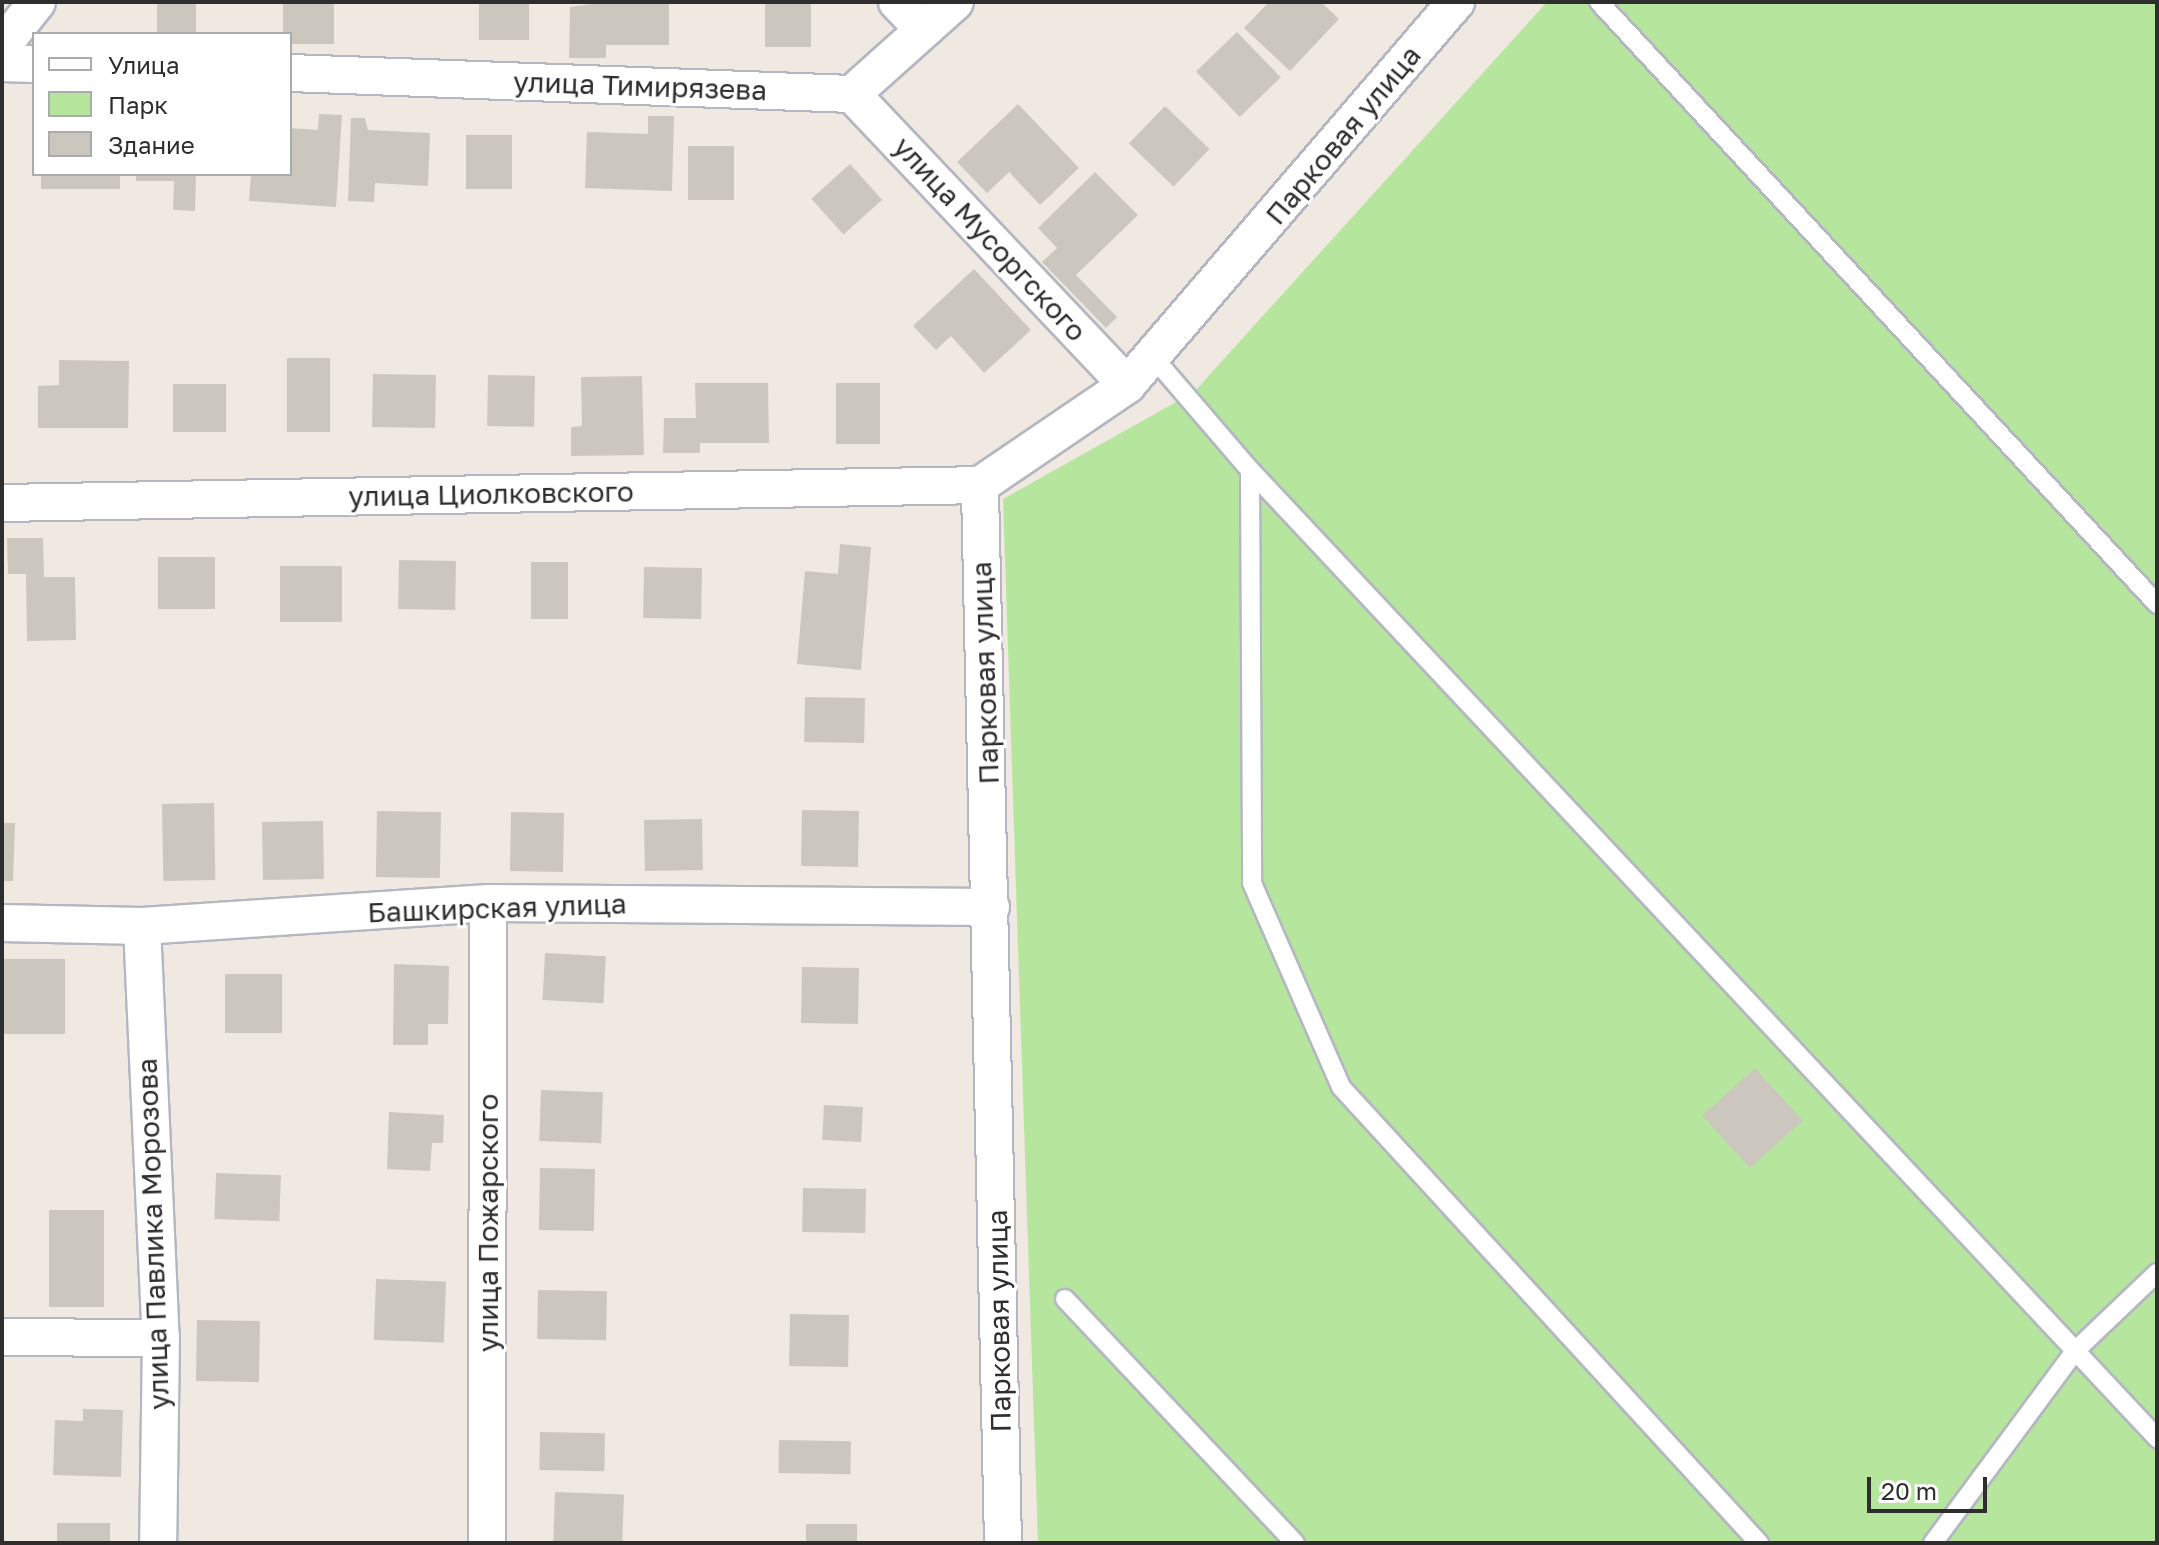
<!DOCTYPE html>
<html>
<head>
<meta charset="utf-8">
<style>
  body { margin:0 }
  #map { position:relative; width:2159px; height:1545px; overflow:hidden; background:#efe9e1; font-family:"Golos Text",sans-serif }
  div>[style] { position:absolute }
  [style*='--x'] { left:calc(var(--x)*1px); top:calc(var(--y)*1px); width:calc(var(--w)*1px); rotate:calc(var(--a)*1deg) }
  .green>* { inset:0; background:#b6e59e }
  .building>* { inset:0; background:#cbc7bf; transform-origin:0 0 }
  .roads { filter:drop-shadow(2px 0 #b4b7c1) drop-shadow(-2px 0 #b4b7c1) drop-shadow(0 2px #b4b7c1) drop-shadow(0 -2px #b4b7c1) }
  .service>* { height:18px; margin:-9px; padding:0 9px; transform-origin:9px; border-radius:9px; background:#fff }
  .minor>* { height:36px; margin:-18px; padding:0 18px; transform-origin:18px; border-radius:18px; background:#fff }
  span { translate:-50% -50%; white-space:nowrap; text-align:center; line-height:1.15; -webkit-text-stroke:6px #fff; paint-order:stroke }
  .street-label { font-size:28px; color:#2e2e2e }
  .frame { position:absolute; inset:0; border:4px solid #2e2e2e; pointer-events:none }
  .legend { position:absolute; left:32px; top:32px; width:260px; height:144px; box-sizing:border-box; background:#fff; border:2px solid #ababab; margin:0; padding:10px 14px; list-style:none; font-size:24px; color:#2e2e2e }
  .legend li { display:flex; align-items:center; gap:16px; height:40px }
  .legend b { width:40px; border:2px solid #ababab }
  .scale { position:absolute; left:1867px; top:1477px; width:120px; height:36px; box-sizing:border-box; border:4px solid #2e2e2e; border-top:0; padding-left:10px; font-size:24px; line-height:28px; white-space:nowrap; color:#2e2e2e; -webkit-text-stroke:6px #fff; paint-order:stroke }
</style>
</head>
<body>
<div id="map">
  <div class="green">
    <div style="clip-path:polygon(1547px 2px,2157px 2px,2157px 1543px,1038px 1543px,1003px 499px,1194px 392px)"></div>
  </div>
  <div class="building">
    <div style="left:157px;top:2px;width:39px;height:32px"></div>
    <div style="left:283px;top:2px;width:51px;height:42px"></div>
    <div style="left:479px;top:2px;width:50px;height:38px"></div>
    <div style="clip-path:polygon(607px 2px,669px 2px,669px 45px,606px 45px,606px 58px,569px 58px,570px 7px)"></div>
    <div style="left:765px;top:2px;width:46px;height:45px"></div>
    <div style="clip-path:polygon(1269px 2px,1321px 2px,1339px 19px,1290px 71px,1244px 28px)"></div>
    <div style="left:1237px;top:32px;width:63px;height:57px;rotate:46deg"></div>
    <div style="clip-path:polygon(1018px 104px,1079px 168px,1040px 205px,1009px 172px,987px 193px,957px 162px)"></div>
    <div style="left:1165px;top:106px;width:62px;height:52px;rotate:44deg"></div>
    <div style="clip-path:polygon(319px 114px,342px 115px,336px 207px,249px 201px,251px 174px,290px 174px,290px 128px,318px 130px)"></div>
    <div style="clip-path:polygon(648px 116px,674px 116px,672px 191px,585px 188px,587px 132px,648px 134px)"></div>
    <div style="clip-path:polygon(351px 118px,365px 118px,368px 130px,430px 133px,428px 186px,375px 183px,374px 202px,348px 201px)"></div>
    <div style="left:466px;top:135px;width:46px;height:54px"></div>
    <div style="left:688px;top:146px;width:46px;height:54px"></div>
    <div style="left:850px;top:164px;width:48px;height:52px;rotate:48deg"></div>
    <div style="clip-path:polygon(1095px 172px,1138px 215px,1076px 275px,1117px 317px,1106px 328px,1042px 262px,1057px 248px,1038px 228px)"></div>
    <div style="left:41px;top:174px;width:79px;height:15px"></div>
    <div style="clip-path:polygon(136px 174px,196px 174px,195px 211px,173px 210px,174px 181px,136px 181px)"></div>
    <div style="clip-path:polygon(974px 269px,1031px 330px,984px 373px,951px 336px,936px 350px,913px 326px)"></div>
    <div style="left:287px;top:358px;width:43px;height:74px"></div>
    <div style="clip-path:polygon(59px 360px,129px 361px,128px 428px,38px 428px,38px 386px,59px 385px)"></div>
    <div style="left:373px;top:374px;width:63px;height:53px;rotate:1deg"></div>
    <div style="left:488px;top:375px;width:47px;height:51px;rotate:1deg"></div>
    <div style="clip-path:polygon(642px 376px,644px 455px,571px 456px,571px 427px,582px 426px,581px 377px)"></div>
    <div style="clip-path:polygon(695px 383px,768px 383px,769px 443px,700px 443px,700px 453px,663px 453px,664px 418px,696px 418px)"></div>
    <div style="left:836px;top:383px;width:44px;height:61px"></div>
    <div style="left:173px;top:384px;width:53px;height:48px"></div>
    <div style="clip-path:polygon(7px 538px,43px 538px,44px 577px,75px 577px,76px 640px,27px 641px,26px 574px,8px 574px)"></div>
    <div style="clip-path:polygon(840px 544px,871px 547px,861px 670px,797px 664px,805px 571px,838px 574px)"></div>
    <div style="left:158px;top:557px;width:57px;height:52px"></div>
    <div style="left:399px;top:560px;width:57px;height:49px;rotate:1deg"></div>
    <div style="left:531px;top:562px;width:37px;height:57px"></div>
    <div style="left:280px;top:566px;width:62px;height:56px"></div>
    <div style="left:644px;top:567px;width:58px;height:51px;rotate:1deg"></div>
    <div style="left:805px;top:697px;width:60px;height:45px;rotate:1deg"></div>
    <div style="left:214px;top:803px;width:77px;height:52px;rotate:89deg"></div>
    <div style="left:802px;top:810px;width:57px;height:56px;rotate:1deg"></div>
    <div style="left:377px;top:811px;width:64px;height:66px;rotate:1deg"></div>
    <div style="left:511px;top:812px;width:53px;height:59px;rotate:1deg"></div>
    <div style="left:702px;top:819px;width:51px;height:58px;rotate:89deg"></div>
    <div style="left:323px;top:821px;width:58px;height:61px;rotate:89deg"></div>
    <div style="clip-path:polygon(2px 823px,15px 823px,13px 881px,2px 881px)"></div>
    <div style="left:545px;top:953px;width:61px;height:47px;rotate:3deg"></div>
    <div style="left:2px;top:959px;width:63px;height:75px"></div>
    <div style="clip-path:polygon(394px 964px,449px 966px,448px 1024px,428px 1024px,428px 1045px,393px 1045px)"></div>
    <div style="left:802px;top:967px;width:57px;height:56px;rotate:1deg"></div>
    <div style="left:225px;top:974px;width:57px;height:59px"></div>
    <div style="left:1755px;top:1068px;width:71px;height:71px;rotate:48deg"></div>
    <div style="left:541px;top:1090px;width:62px;height:51px;rotate:2deg"></div>
    <div style="left:824px;top:1105px;width:39px;height:35px;rotate:3deg"></div>
    <div style="clip-path:polygon(389px 1112px,444px 1115px,443px 1143px,432px 1143px,430px 1171px,387px 1169px)"></div>
    <div style="left:540px;top:1168px;width:55px;height:62px;rotate:1deg"></div>
    <div style="left:216px;top:1173px;width:65px;height:46px;rotate:2deg"></div>
    <div style="left:803px;top:1188px;width:63px;height:44px;rotate:1deg"></div>
    <div style="left:49px;top:1210px;width:55px;height:97px"></div>
    <div style="left:376px;top:1279px;width:70px;height:61px;rotate:2deg"></div>
    <div style="left:538px;top:1290px;width:69px;height:49px;rotate:1deg"></div>
    <div style="left:790px;top:1314px;width:59px;height:52px;rotate:1deg"></div>
    <div style="left:197px;top:1320px;width:63px;height:61px;rotate:1deg"></div>
    <div style="clip-path:polygon(83px 1409px,123px 1410px,121px 1477px,53px 1475px,55px 1420px,83px 1421px)"></div>
    <div style="left:540px;top:1432px;width:65px;height:38px;rotate:1deg"></div>
    <div style="left:779px;top:1440px;width:72px;height:33px;rotate:1deg"></div>
    <div style="left:555px;top:1492px;width:69px;height:51px;rotate:2deg"></div>
    <div style="left:57px;top:1523px;width:53px;height:20px"></div>
    <div style="left:806px;top:1524px;width:51px;height:19px"></div>
  </div>
  <div class="roads">
    <div class="service">
      <div style="--x:1599;--y:2;--w:821;--a:47.17"></div>
      <div style="--x:1153;--y:357;--w:149;--a:49.4"></div>
      <div style="--x:1250;--y:470;--w:1327;--a:46.86"></div>
      <div style="--x:1250;--y:470;--w:413;--a:89.7"></div>
      <div style="--x:1252;--y:883;--w:223;--a:66.4"></div>
      <div style="--x:1341;--y:1087;--w:619;--a:47.49"></div>
      <div style="--x:1065;--y:1299;--w:335;--a:46.7"></div>
      <div style="--x:1933;--y:1543;--w:239;--a:-53.5"></div>
      <div style="--x:2075;--y:1351;--w:113;--a:-43.6"></div>
    </div>
    <div class="minor">
      <div style="--x:897;--y:2;--w:37;--a:46"></div>
      <div style="--x:2;--y:46;--w:56;--a:-51.5"></div>
      <div style="--x:2;--y:63;--w:32;--a:2"></div>
      <div style="--x:290;--y:73;--w:562;--a:2.14"></div>
      <div style="--x:852;--y:94;--w:138;--a:-41.8"></div>
      <div style="--x:852;--y:94;--w:400;--a:46.6"></div>
      <div style="--x:2;--y:503;--w:978;--a:-1.05"></div>
      <div style="--x:2;--y:923;--w:140;--a:1.2"></div>
      <div style="--x:142;--y:926;--w:347;--a:-3.8"></div>
      <div style="--x:488;--y:903;--w:503;--a:0.46"></div>
      <div style="--x:142;--y:926;--w:412;--a:87.4"></div>
      <div style="--x:161;--y:1338;--w:205;--a:90.8"></div>
      <div style="--x:2;--y:1337;--w:159;--a:0.4"></div>
      <div style="--x:487;--y:1543;--w:640;--a:-89.91"></div>
      <div style="--x:1003;--y:1543;--w:1058;--a:-91.25"></div>
      <div style="--x:980;--y:485;--w:178;--a:-34.2"></div>
      <div style="--x:1127;--y:385;--w:505;--a:-49.34"></div>
    </div>
  </div>
  <div class="street-label">
    <span style="left:640px;top:86px;rotate:2deg">улица Тимирязева</span>
    <span style="left:1343px;top:135px;rotate:-50deg">Парковая улица</span>
    <span style="left:990px;top:239px;rotate:47deg">улица Мусоргского</span>
    <span style="left:491px;top:494px;rotate:-1deg">улица Циолковского</span>
    <span style="left:985px;top:673px;rotate:-92deg">Парковая улица</span>
    <span style="left:497px;top:908px;rotate:-2deg">Башкирская улица</span>
    <span style="left:488px;top:1223px;rotate:-90deg">улица Пожарского</span>
    <span style="left:153px;top:1234px;rotate:-92deg">улица Павлика Морозова</span>
    <span style="left:999px;top:1321px;rotate:-91deg">Парковая улица</span>
  </div>
  <div class="frame"></div>
  <ul class="legend">
  <li><b style="height:10px;background:#fff"></b>Улица</li>
  <li><b style="height:22px;background:#b6e59e"></b>Парк</li>
  <li><b style="height:22px;background:#cbc7bf"></b>Здание</li>
  </ul>
  <div class="scale">20 m</div>
</div>
</body>
</html>
